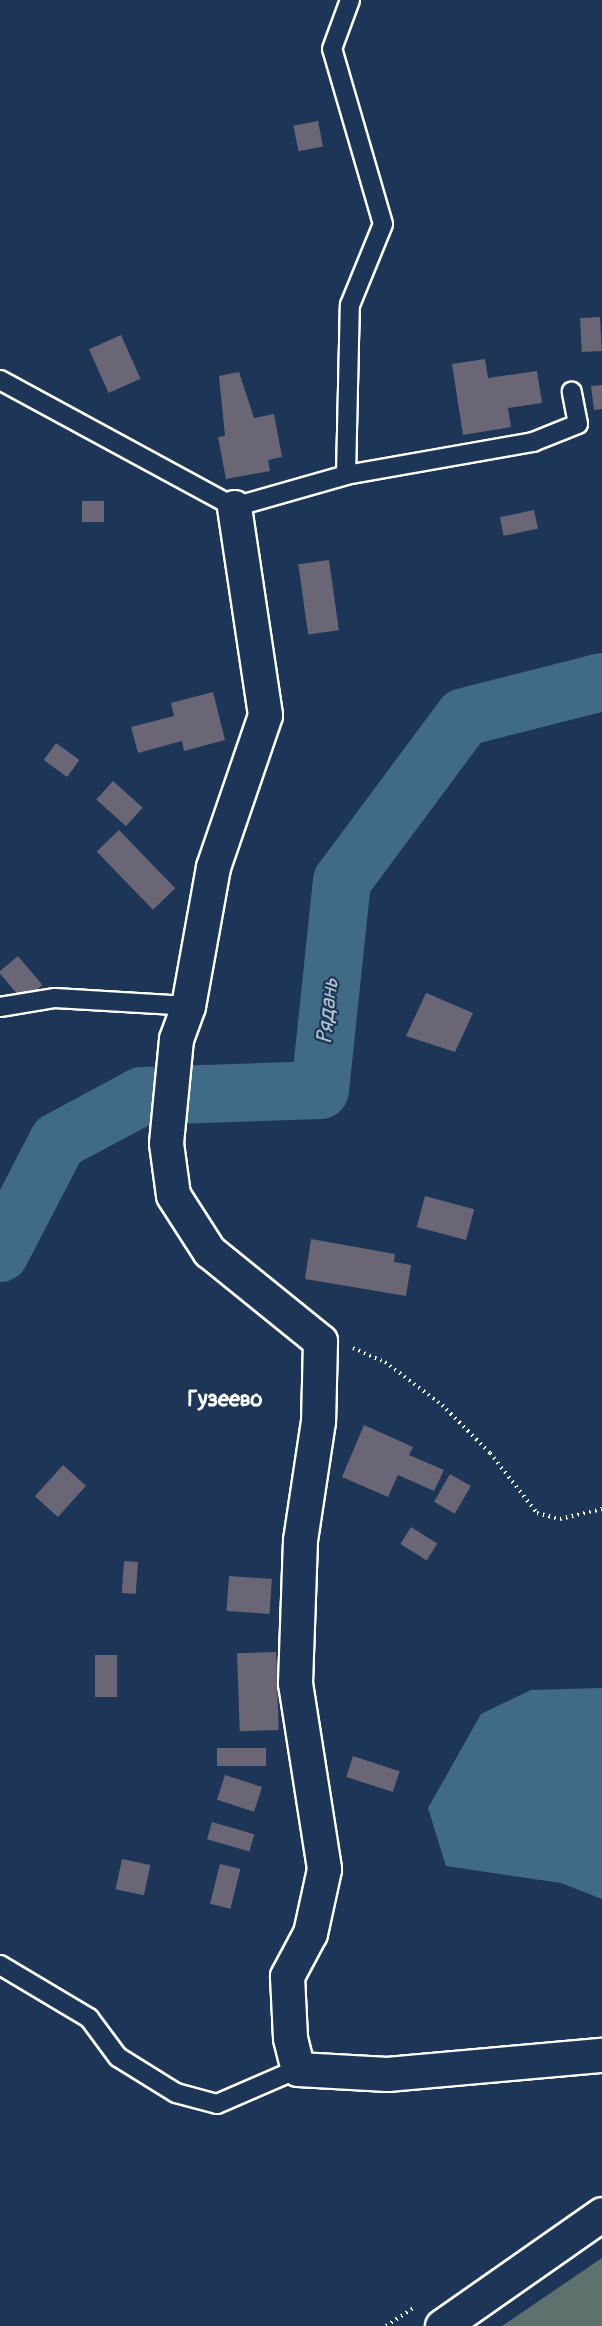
<!DOCTYPE html>
<html>
<head>
<meta charset="utf-8">
<style>
  body { margin:0 }
  #map { position:relative; width:602px; height:2326px; overflow:hidden; background:#1d3557; font-family:Pangolin,sans-serif }
  div>[style] { position:absolute }
  [style*='--x'] { left:calc(var(--x)*1px); top:calc(var(--y)*1px); width:calc(var(--w)*1px); rotate:calc(var(--a)*1deg) }
  .green>* { inset:0; background:#5e726d }
  .water>* { inset:0; background:#406b87 }
  .river>* { height:58px; margin:-29px; padding:0 29px; transform-origin:29px; border-radius:29px; background:#406b87 }
  .building>* { inset:0; background:#6a6676; transform-origin:0 0 }
  .path>* { height:4px; margin-top:-2px; transform-origin:0; background:repeating-linear-gradient(90deg,#fff 0 1.5px,transparent 0 6px) }
  .roads { filter:drop-shadow(2px 0 #fff) drop-shadow(-2px 0 #fff) drop-shadow(0 2px #fff) drop-shadow(0 -2px #fff) }
  .lane>* { height:18px; margin:-9px; padding:0 9px; transform-origin:9px; border-radius:9px; background:#1d3557 }
  .street>* { height:33px; margin:-16.5px; padding:0 16.5px; transform-origin:16.5px; border-radius:16.5px; background:#1d3557 }
  .secondary>* { height:33px; margin:-16.5px; padding:0 16.5px; transform-origin:16.5px; border-radius:16.5px; background:#1d3557 }
  span { translate:-50% -50%; white-space:nowrap; text-align:center; line-height:1.15; -webkit-text-stroke:4.5px #1d3557; paint-order:stroke }
  .water-label { font-size:22px; color:#b3c4cf; font-style:italic }
  .neighbourhood-label { font-size:22px; color:#fff; font-weight:700 }
</style>
</head>
<body>
<div id="map">
  <div class="green">
    <div style="clip-path:polygon(602px 2258px,602px 2326px,502px 2326px)"></div>
  </div>
  <div class="water">
    <div style="clip-path:polygon(602px 1688px,602px 1899px,561px 1883px,446px 1866px,428px 1808px,481px 1714px,531px 1690px)"></div>
  </div>
  <div class="river">
    <div style="--x:0;--y:1253;--w:126;--a:-62.6"></div>
    <div style="--x:58;--y:1141;--w:95;--a:-28.2"></div>
    <div style="--x:142;--y:1096;--w:178;--a:-1.9"></div>
    <div style="--x:320;--y:1090;--w:210;--a:-84"></div>
    <div style="--x:342;--y:881;--w:204;--a:-53.4"></div>
    <div style="--x:464;--y:717;--w:142;--a:-14.2"></div>
  </div>
  <div class="building">
    <div style="left:318px;top:121px;width:26px;height:25px;rotate:79deg"></div>
    <div style="left:600px;top:317px;width:34px;height:20px;rotate:87deg"></div>
    <div style="left:121px;top:335px;width:48px;height:35px;rotate:66deg"></div>
    <div style="clip-path:polygon(485px 359px,488px 378px,537px 371px,542px 403px,508px 408px,511px 427px,463px 435px,452px 364px)"></div>
    <div style="clip-path:polygon(239px 372px,254px 418px,274px 414px,282px 457px,268px 460px,270px 471px,226px 479px,218px 437px,225px 436px,219px 376px)"></div>
    <div style="clip-path:polygon(602px 385px,602px 409px,594px 410px,591px 386px)"></div>
    <div style="left:82px;top:501px;width:22px;height:21px"></div>
    <div style="left:534px;top:510px;width:19px;height:35px;rotate:78deg"></div>
    <div style="left:329px;top:560px;width:71px;height:31px;rotate:82deg"></div>
    <div style="clip-path:polygon(213px 692px,225px 740px,184px 751px,182px 741px,138px 753px,131px 727px,174px 716px,171px 703px)"></div>
    <div style="left:56px;top:743px;width:29px;height:21px;rotate:36deg"></div>
    <div style="left:113px;top:781px;width:40px;height:25px;rotate:42deg"></div>
    <div style="left:119px;top:830px;width:81px;height:31px;rotate:46deg"></div>
    <div style="left:18px;top:956px;width:38px;height:25px;rotate:50deg"></div>
    <div style="clip-path:polygon(426px 993px,473px 1013px,455px 1052px,406px 1036px)"></div>
    <div style="left:425px;top:1196px;width:51px;height:32px;rotate:15deg"></div>
    <div style="clip-path:polygon(311px 1239px,395px 1254px,394px 1262px,411px 1265px,406px 1296px,305px 1279px)"></div>
    <div style="clip-path:polygon(364px 1425px,413px 1447px,409px 1455px,444px 1470px,434px 1491px,398px 1475px,388px 1497px,342px 1477px)"></div>
    <div style="left:63px;top:1465px;width:31px;height:42px;rotate:42deg"></div>
    <div style="left:450px;top:1474px;width:24px;height:32px;rotate:30deg"></div>
    <div style="left:411px;top:1527px;width:31px;height:20px;rotate:32deg"></div>
    <div style="left:124px;top:1561px;width:14px;height:32px;rotate:4deg"></div>
    <div style="left:229px;top:1576px;width:43px;height:35px;rotate:4deg"></div>
    <div style="left:276px;top:1652px;width:78px;height:39px;rotate:88deg"></div>
    <div style="left:95px;top:1655px;width:22px;height:42px"></div>
    <div style="left:217px;top:1748px;width:49px;height:18px"></div>
    <div style="left:353px;top:1756px;width:49px;height:22px;rotate:18deg"></div>
    <div style="left:225px;top:1775px;width:39px;height:26px;rotate:18deg"></div>
    <div style="left:212px;top:1822px;width:44px;height:18px;rotate:16deg"></div>
    <div style="left:122px;top:1859px;width:29px;height:31px;rotate:12deg"></div>
    <div style="left:220px;top:1864px;width:21px;height:41px;rotate:14deg"></div>
  </div>
  <div class="path">
    <div style="--x:353;--y:1348;--w:35;--a:24"></div>
    <div style="--x:385;--y:1362;--w:71;--a:37"></div>
    <div style="--x:442;--y:1405;--w:68;--a:45"></div>
    <div style="--x:490;--y:1453;--w:76;--a:51.9"></div>
    <div style="--x:537;--y:1513;--w:24;--a:15"></div>
    <div style="--x:560;--y:1519;--w:43;--a:-13.4"></div>
    <div style="--x:386;--y:2326;--w:35;--a:-33"></div>
  </div>
  <div class="roads">
    <div class="lane">
      <div style="--x:0;--y:380;--w:266;--a:28.5"></div>
      <div style="--x:234;--y:507;--w:116;--a:-15.9"></div>
      <div style="--x:346;--y:475;--w:190;--a:-10"></div>
      <div style="--x:533;--y:442;--w:48;--a:-21.8"></div>
      <div style="--x:578;--y:424;--w:33;--a:-101"></div>
      <div style="--x:346;--y:475;--w:170;--a:-88.7"></div>
      <div style="--x:350;--y:305;--w:87;--a:-67.8"></div>
      <div style="--x:383;--y:224;--w:182;--a:-106.2"></div>
      <div style="--x:332;--y:49;--w:52;--a:-69.8"></div>
      <div style="--x:0;--y:1007;--w:56;--a:-9.3"></div>
      <div style="--x:55;--y:998;--w:133;--a:3.4"></div>
      <div style="--x:0;--y:1965;--w:104;--a:30.8"></div>
      <div style="--x:89;--y:2018;--w:49;--a:53.4"></div>
      <div style="--x:118;--y:2057;--w:68;--a:31.8"></div>
      <div style="--x:176;--y:2093;--w:42;--a:15"></div>
      <div style="--x:217;--y:2104;--w:88;--a:-23.4"></div>
    </div>
    <div class="street">
      <div style="--x:234;--y:507;--w:210;--a:81.5"></div>
      <div style="--x:265;--y:715;--w:161;--a:108.9"></div>
      <div style="--x:213;--y:867;--w:141;--a:100.2"></div>
      <div style="--x:188;--y:1006;--w:35;--a:110"></div>
      <div style="--x:176;--y:1039;--w:104;--a:95.5"></div>
      <div style="--x:166;--y:1143;--w:52;--a:82.3"></div>
      <div style="--x:173;--y:1195;--w:67;--a:57.3"></div>
      <div style="--x:209;--y:1251;--w:143;--a:39"></div>
      <div style="--x:320;--y:1341;--w:80;--a:91.4"></div>
      <div style="--x:318;--y:1421;--w:120;--a:98.6"></div>
      <div style="--x:300;--y:1540;--w:143;--a:92"></div>
      <div style="--x:295;--y:1683;--w:188;--a:81.1"></div>
      <div style="--x:324;--y:1869;--w:66;--a:102.3"></div>
      <div style="--x:310;--y:1933;--w:49;--a:118.1"></div>
      <div style="--x:287;--y:1976;--w:62;--a:87.2"></div>
      <div style="--x:290;--y:2038;--w:32;--a:76"></div>
      <div style="--x:298;--y:2069;--w:89;--a:3.2"></div>
      <div style="--x:387;--y:2074;--w:216;--a:-5.1"></div>
    </div>
    <div class="secondary">
      <div style="--x:442;--y:2326;--w:195;--a:-35"></div>
    </div>
  </div>
  <div class="water-label">
    <span style="left:328px;top:1011px;rotate:-84deg">Рядань</span>
  </div>
  <div class="neighbourhood-label">
    <span style="left:225px;top:1400px">Гузеево</span>
  </div>
</div>
</body>
</html>
